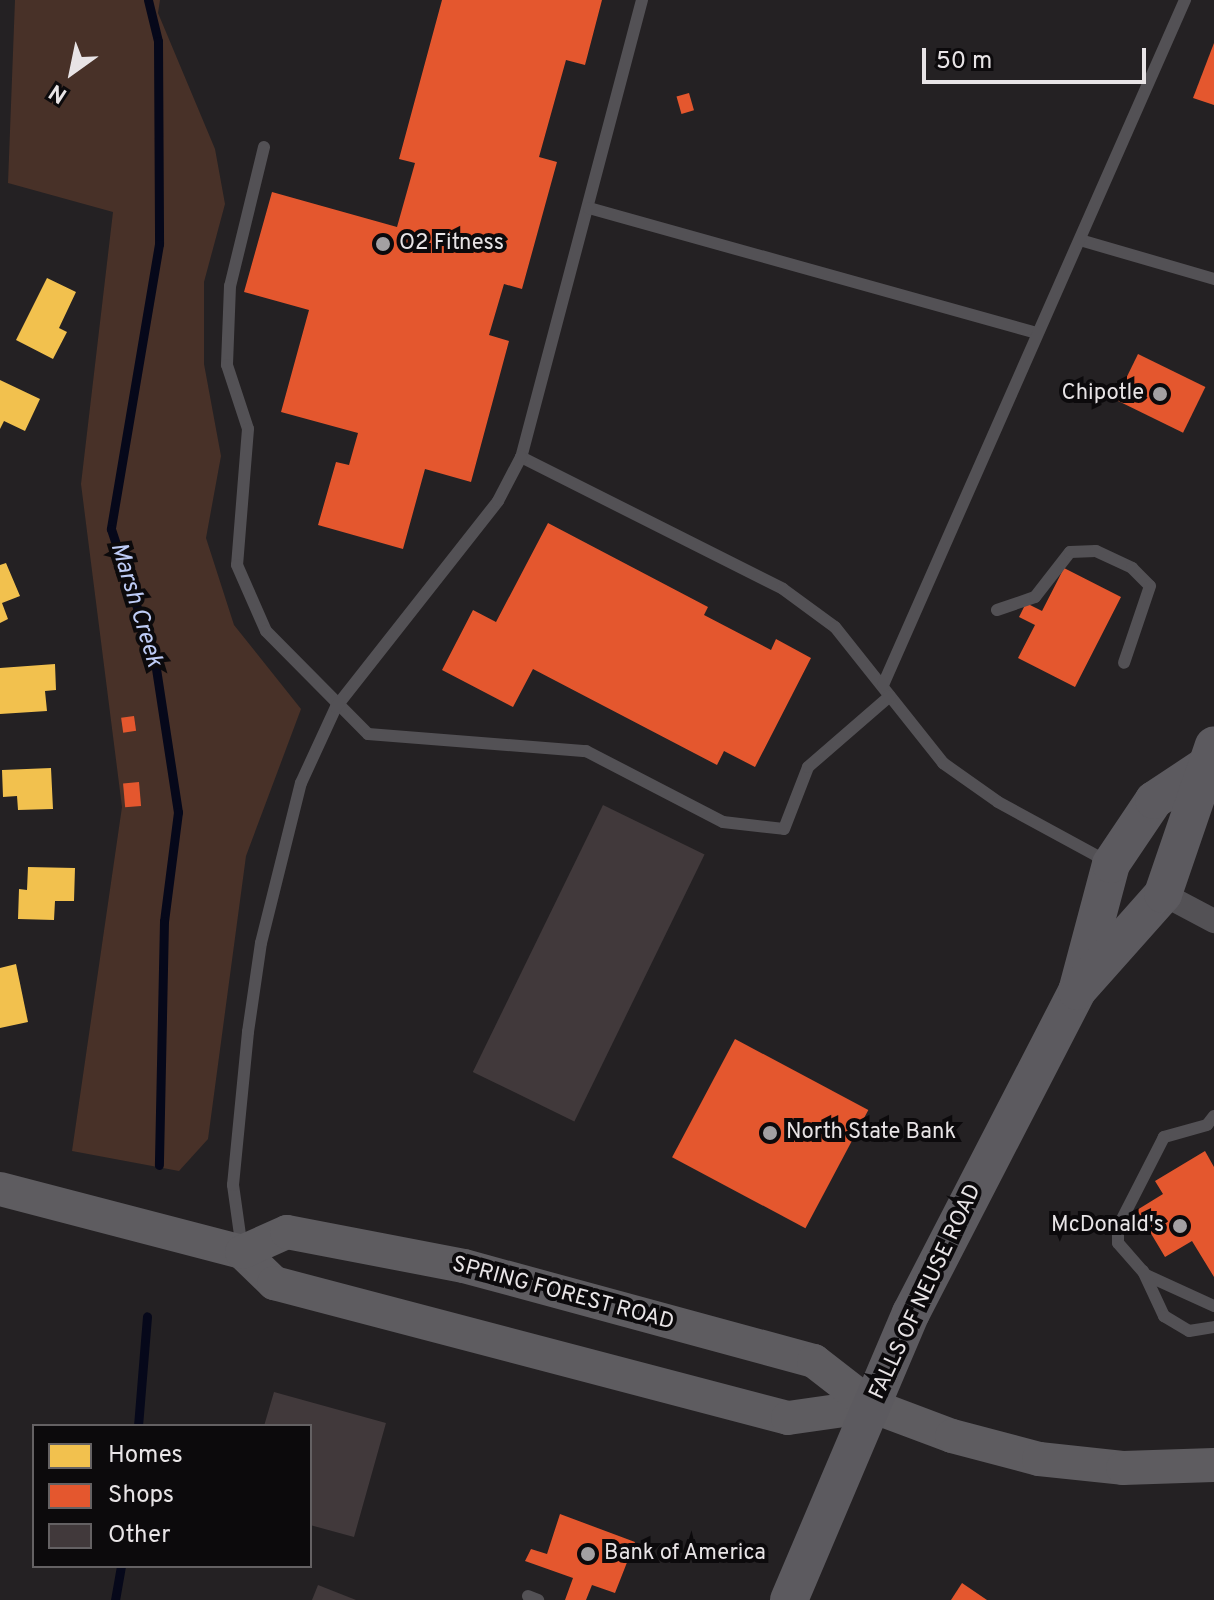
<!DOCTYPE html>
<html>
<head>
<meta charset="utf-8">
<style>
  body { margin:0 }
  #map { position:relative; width:1214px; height:1600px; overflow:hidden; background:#242123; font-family:Overpass,sans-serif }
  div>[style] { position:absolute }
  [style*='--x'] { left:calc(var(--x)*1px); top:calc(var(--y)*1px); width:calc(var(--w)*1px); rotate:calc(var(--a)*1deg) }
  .green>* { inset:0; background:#483128 }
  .homes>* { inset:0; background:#f2c14e }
  .shops>* { inset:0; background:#e4572e; transform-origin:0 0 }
  .stream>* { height:9px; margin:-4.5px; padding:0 4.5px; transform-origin:4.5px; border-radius:4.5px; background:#06081a }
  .building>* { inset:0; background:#41393b; transform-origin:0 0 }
  .service>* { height:12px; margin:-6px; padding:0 6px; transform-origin:6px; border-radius:6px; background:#535155 }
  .minor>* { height:24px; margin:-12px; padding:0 12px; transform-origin:12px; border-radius:12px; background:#535155 }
  .secondary>* { height:34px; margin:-17px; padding:0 17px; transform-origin:17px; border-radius:17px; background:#5e5c60 }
  .primary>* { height:38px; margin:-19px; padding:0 19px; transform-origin:19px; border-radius:19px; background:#5c5a5f }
  .dots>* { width:22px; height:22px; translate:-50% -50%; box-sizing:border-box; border:4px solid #0c0a0c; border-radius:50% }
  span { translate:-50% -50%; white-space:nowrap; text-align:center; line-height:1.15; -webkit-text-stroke:8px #0c0a0c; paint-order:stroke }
  .poi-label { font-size:22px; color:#e8e4e6 }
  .left { translate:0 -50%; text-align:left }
  .right { translate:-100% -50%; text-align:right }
  .street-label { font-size:22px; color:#e8e4e6 }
  .water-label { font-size:24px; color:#beccf6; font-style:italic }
  .legend { position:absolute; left:32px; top:1424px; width:280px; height:144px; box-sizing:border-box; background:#0c0a0c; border:2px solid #646163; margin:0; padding:10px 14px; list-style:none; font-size:24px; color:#e8e4e6 }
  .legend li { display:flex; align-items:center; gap:16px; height:40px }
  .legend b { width:40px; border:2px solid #646163 }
  .north { position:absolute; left:32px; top:32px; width:80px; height:80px; -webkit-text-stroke:6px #0c0a0c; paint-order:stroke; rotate:213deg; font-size:22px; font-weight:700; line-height:32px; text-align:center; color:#e8e4e6 }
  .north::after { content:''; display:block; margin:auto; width:28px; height:36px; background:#e8e4e6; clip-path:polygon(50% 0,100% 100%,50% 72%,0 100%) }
  .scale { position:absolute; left:922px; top:48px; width:224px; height:36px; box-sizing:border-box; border:4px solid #e8e4e6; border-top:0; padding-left:10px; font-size:24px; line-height:28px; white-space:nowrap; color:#e8e4e6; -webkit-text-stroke:6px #0c0a0c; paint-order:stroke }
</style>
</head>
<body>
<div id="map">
  <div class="green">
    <div style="clip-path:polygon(15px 0,160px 0,158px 13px,215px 149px,225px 204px,204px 282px,204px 364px,221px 456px,206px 538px,234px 625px,301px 709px,246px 856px,208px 1139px,179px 1171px,72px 1151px,122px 807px,81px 484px,113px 212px,8px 183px)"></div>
  </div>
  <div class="homes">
    <div style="clip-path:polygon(47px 278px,76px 292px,59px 328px,67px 332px,53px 359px,16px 340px)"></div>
    <div style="clip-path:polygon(0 380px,40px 399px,25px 431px,4px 421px,0 429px)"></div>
    <div style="clip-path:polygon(6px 563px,20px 596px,2px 603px,8px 619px,0 623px,0 565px)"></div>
    <div style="clip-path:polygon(55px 664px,56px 690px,45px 691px,47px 711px,0 714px,0 668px)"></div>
    <div style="clip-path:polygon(51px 768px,53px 809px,18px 810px,17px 796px,3px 797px,2px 770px)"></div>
    <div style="clip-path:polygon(28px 867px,75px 868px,74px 901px,55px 901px,54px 920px,18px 919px,19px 889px,27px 890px)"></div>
    <div style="clip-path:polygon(16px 964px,28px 1022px,0 1028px,0 968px)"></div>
  </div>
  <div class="shops">
    <div style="clip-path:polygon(442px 0,602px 0,585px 65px,566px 60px,539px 157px,557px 162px,522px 289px,504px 284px,489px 335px,509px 341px,471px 482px,425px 469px,403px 549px,318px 525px,336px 462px,349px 465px,358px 433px,281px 412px,309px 310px,244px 292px,272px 192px,397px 227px,415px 163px,399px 159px)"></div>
    <div style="clip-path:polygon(1214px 43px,1214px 105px,1193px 98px)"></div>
    <div style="left:689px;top:93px;width:18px;height:13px;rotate:74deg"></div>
    <div style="left:1138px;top:354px;width:75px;height:51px;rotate:26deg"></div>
    <div style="clip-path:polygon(548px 523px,708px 607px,704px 615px,771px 650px,776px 639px,811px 658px,755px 767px,724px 751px,717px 765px,533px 669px,513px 707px,442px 670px,473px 610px,496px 622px)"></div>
    <div style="clip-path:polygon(1064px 568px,1121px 597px,1075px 687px,1018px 658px,1035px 625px,1019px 617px,1026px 603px,1042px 611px)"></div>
    <div style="left:134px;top:716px;width:15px;height:13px;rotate:82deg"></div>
    <div style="left:139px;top:782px;width:24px;height:16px;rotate:85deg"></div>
    <div style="left:735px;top:1039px;width:151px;height:134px;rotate:28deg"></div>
    <div style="clip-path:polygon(1205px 1151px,1214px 1167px,1214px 1277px,1192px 1241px,1165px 1257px,1137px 1210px,1163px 1194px,1155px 1181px)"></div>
    <div style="clip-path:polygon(560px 1514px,635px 1542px,615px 1593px,592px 1585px,586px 1600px,565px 1600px,573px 1578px,525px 1561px,531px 1549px,547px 1554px)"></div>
    <div style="clip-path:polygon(962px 1583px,987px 1600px,951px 1600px)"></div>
  </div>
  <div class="stream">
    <div style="--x:148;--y:0;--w:42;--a:76.3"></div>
    <div style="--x:158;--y:41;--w:203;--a:89.7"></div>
    <div style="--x:159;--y:244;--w:289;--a:99.6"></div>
    <div style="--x:111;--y:529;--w:140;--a:71.7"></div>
    <div style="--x:155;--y:662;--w:152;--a:81.3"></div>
    <div style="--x:178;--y:812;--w:110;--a:97.3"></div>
    <div style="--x:164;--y:921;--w:244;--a:91.2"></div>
    <div style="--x:138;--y:1426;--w:110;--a:-85.3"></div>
    <div style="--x:115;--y:1600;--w:35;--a:-80"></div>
  </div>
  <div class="building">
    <div style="left:603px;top:805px;width:113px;height:297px;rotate:26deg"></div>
    <div style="clip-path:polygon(274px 1392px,386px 1423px,354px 1537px,310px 1525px,310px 1426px,264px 1426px)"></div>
    <div style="clip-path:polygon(318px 1585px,356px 1600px,312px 1600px)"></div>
  </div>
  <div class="service">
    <div style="--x:642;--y:0;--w:473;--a:104.8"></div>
    <div style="--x:521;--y:457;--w:293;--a:26.7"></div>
    <div style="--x:783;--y:589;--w:64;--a:36.2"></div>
    <div style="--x:835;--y:627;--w:174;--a:51.5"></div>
    <div style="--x:943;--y:763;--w:67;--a:35.3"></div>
    <div style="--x:998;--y:802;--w:125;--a:28.6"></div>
    <div style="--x:264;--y:147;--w:143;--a:103.7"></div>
    <div style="--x:230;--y:286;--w:79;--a:92.2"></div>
    <div style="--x:227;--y:365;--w:67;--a:71.8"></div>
    <div style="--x:248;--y:429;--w:136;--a:94.6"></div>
    <div style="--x:237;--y:565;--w:72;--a:66.3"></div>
    <div style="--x:266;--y:631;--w:145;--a:45.3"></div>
    <div style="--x:368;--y:734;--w:219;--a:4.5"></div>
    <div style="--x:586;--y:751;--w:154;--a:27.4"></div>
    <div style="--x:723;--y:822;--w:61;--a:6.5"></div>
    <div style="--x:784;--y:829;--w:66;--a:-68.8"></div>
    <div style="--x:808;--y:767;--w:108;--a:-40.9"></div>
    <div style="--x:589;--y:208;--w:464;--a:15.6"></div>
    <div style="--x:1080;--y:240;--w:140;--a:16.2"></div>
    <div style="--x:997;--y:610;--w:40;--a:-18.9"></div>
    <div style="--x:1035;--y:597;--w:57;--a:-52.1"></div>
    <div style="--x:1070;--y:552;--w:26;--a:-2"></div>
    <div style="--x:1096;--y:551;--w:40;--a:25"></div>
    <div style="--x:1132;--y:568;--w:25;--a:45"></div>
    <div style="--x:1150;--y:586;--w:81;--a:108.7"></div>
    <div style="--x:883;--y:685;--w:749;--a:-66.21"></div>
    <div style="--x:1214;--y:1116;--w:11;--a:128"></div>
    <div style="--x:1207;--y:1125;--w:45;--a:164.4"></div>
    <div style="--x:1164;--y:1137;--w:101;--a:117.1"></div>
    <div style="--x:1118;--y:1227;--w:16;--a:90"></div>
    <div style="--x:1118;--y:1243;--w:43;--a:48.8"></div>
    <div style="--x:1146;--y:1275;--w:75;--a:24.5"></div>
    <div style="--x:242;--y:1249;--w:65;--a:-98"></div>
    <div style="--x:233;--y:1185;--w:154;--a:-84.4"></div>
    <div style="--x:248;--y:1032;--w:90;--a:-81.7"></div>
    <div style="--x:261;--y:943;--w:165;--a:-76"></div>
    <div style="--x:301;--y:783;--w:84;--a:-65.3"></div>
    <div style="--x:336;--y:707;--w:262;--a:-51.8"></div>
    <div style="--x:498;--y:501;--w:50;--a:-62.4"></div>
    <div style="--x:1143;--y:1271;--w:50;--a:65"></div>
    <div style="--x:1164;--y:1316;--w:29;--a:31"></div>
    <div style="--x:1189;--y:1331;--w:25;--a:-9"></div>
    <div style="--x:528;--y:1596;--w:11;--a:22"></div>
  </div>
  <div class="minor">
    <div style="--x:1163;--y:894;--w:58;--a:27.9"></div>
  </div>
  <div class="secondary">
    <div style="--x:0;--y:1189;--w:250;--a:14.6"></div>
    <div style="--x:242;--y:1252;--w:45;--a:44.1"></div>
    <div style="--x:274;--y:1283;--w:531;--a:14.72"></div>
    <div style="--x:788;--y:1418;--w:85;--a:-8.1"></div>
    <div style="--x:242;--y:1252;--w:49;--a:-24"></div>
    <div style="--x:287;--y:1232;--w:180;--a:10.9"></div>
    <div style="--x:464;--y:1266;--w:363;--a:15.2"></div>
    <div style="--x:814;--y:1361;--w:73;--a:37.8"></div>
    <div style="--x:872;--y:1406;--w:85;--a:20.6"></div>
    <div style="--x:952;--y:1436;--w:90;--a:14.8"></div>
    <div style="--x:1039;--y:1459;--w:84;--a:6.1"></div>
    <div style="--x:1123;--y:1468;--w:91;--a:-1.9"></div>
  </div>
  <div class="primary">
    <div style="--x:1078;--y:988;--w:128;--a:-75.1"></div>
    <div style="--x:1111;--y:864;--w:77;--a:-56.1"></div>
    <div style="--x:1154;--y:800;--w:60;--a:-33.4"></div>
    <div style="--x:789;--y:1600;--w:312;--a:-67"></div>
    <div style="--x:911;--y:1313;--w:362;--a:-62.7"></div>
    <div style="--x:1077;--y:991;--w:130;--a:-48.4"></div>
    <div style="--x:1163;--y:894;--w:157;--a:-71.1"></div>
  </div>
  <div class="dots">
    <div style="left:383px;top:244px;background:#a3a0a2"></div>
    <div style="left:1160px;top:394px;background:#a3a0a2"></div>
    <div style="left:770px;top:1133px;background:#a3a0a2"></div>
    <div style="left:1180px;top:1226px;background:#a3a0a2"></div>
    <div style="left:588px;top:1554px;background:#a3a0a2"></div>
  </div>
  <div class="poi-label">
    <span class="left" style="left:399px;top:244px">O2 Fitness</span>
    <span class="right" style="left:1144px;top:394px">Chipotle</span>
    <span class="left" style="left:786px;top:1133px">North State Bank</span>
    <span class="right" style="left:1164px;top:1226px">McDonald's</span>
    <span class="left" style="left:604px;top:1554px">Bank of America</span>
  </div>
  <div class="street-label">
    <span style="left:926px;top:1292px;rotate:-65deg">FALLS OF NEUSE ROAD</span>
    <span style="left:563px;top:1294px;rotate:15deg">SPRING FOREST ROAD</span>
  </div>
  <div class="water-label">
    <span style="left:135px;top:605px;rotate:73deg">Marsh Creek</span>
  </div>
  <ul class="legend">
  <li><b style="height:22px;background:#f2c14e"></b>Homes</li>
  <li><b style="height:22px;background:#e4572e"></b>Shops</li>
  <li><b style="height:22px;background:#41393b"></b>Other</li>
  </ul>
  <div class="north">N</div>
  <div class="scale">50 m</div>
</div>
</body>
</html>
